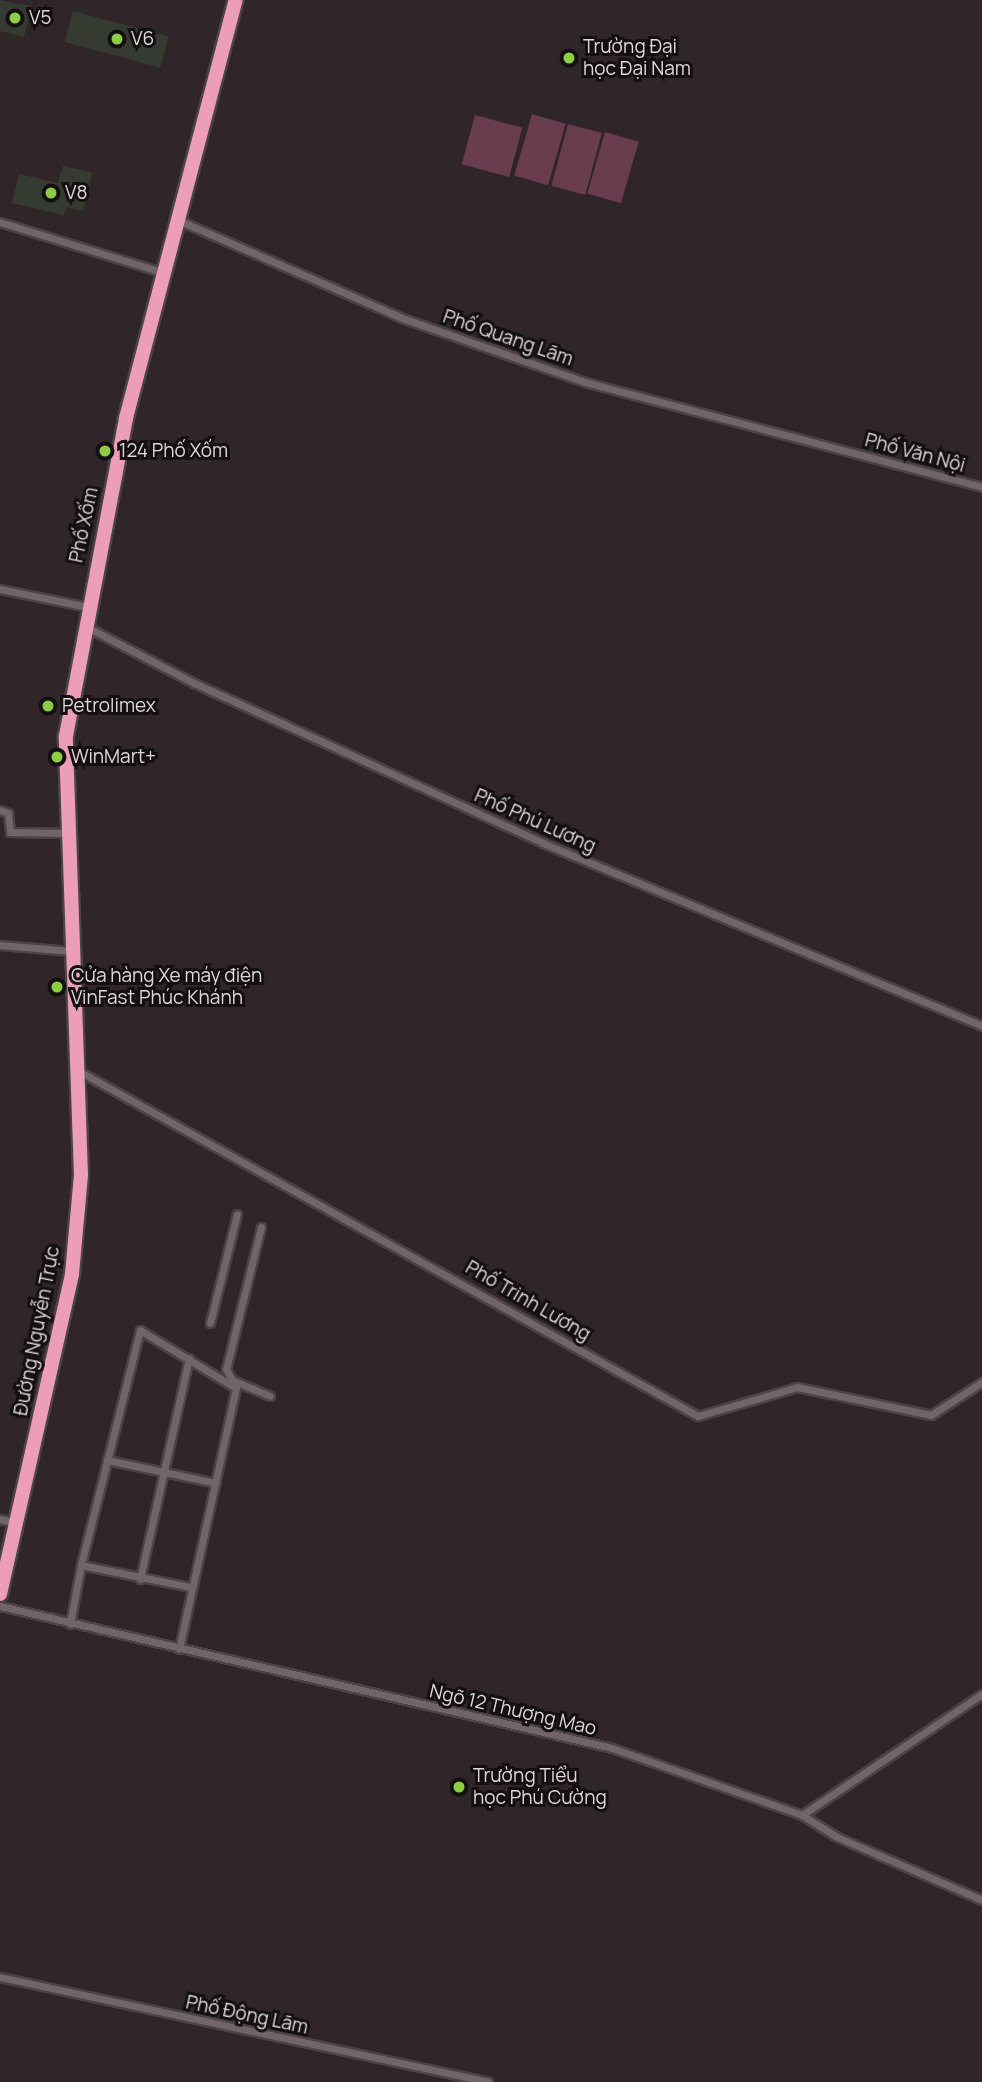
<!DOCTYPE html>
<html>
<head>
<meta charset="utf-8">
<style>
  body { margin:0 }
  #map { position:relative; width:982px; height:2082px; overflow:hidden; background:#302528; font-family:Manrope,sans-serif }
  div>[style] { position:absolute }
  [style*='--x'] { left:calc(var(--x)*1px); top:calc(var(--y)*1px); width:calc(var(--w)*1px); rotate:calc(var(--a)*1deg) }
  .green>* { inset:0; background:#693d4e; transform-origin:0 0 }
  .building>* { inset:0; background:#363b32; transform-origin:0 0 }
  .roads { filter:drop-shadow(2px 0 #4b4345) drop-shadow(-2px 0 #4b4345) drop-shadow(0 2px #4b4345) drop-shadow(0 -2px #4b4345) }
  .street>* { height:7px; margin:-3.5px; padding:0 3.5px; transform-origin:3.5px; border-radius:3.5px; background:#726569 }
  .highway>* { height:14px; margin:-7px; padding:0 7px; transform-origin:7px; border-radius:7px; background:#ec9dba }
  .dots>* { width:19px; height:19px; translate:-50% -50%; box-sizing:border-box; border:4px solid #140f11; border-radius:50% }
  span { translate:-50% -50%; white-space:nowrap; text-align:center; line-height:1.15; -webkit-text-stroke:6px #140f11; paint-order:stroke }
  .poi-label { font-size:19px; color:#dfd8da }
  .left { translate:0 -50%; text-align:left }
  .street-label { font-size:19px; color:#dfd8da }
</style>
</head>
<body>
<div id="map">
  <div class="green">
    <div style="left:532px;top:114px;width:35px;height:64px;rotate:16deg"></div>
    <div style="left:475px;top:115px;width:49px;height:51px;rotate:15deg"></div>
    <div style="left:568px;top:124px;width:35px;height:64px;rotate:15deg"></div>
    <div style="left:605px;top:132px;width:35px;height:64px;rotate:16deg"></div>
  </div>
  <div class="building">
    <div style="clip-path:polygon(0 0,32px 6px,24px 37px,0 31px)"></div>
    <div style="left:73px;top:11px;width:99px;height:32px;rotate:15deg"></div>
    <div style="clip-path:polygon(63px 166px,92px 172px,83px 211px,66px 207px,64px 215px,12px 203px,19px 174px,58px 183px)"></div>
  </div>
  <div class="roads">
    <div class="street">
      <div style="--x:178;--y:220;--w:244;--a:23.6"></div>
      <div style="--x:402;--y:318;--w:194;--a:19.3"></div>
      <div style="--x:585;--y:382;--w:411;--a:14.8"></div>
      <div style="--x:0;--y:222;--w:173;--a:17.2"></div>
      <div style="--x:0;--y:589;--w:90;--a:11.6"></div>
      <div style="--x:85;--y:626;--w:123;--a:27.6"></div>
      <div style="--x:194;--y:683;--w:384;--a:24.6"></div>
      <div style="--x:543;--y:843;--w:476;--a:22.6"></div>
      <div style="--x:0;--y:810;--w:9;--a:21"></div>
      <div style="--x:8;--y:813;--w:19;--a:84"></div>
      <div style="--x:10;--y:832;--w:56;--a:1"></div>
      <div style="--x:0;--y:945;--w:72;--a:4.8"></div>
      <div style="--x:77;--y:1070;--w:711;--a:29.13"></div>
      <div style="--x:698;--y:1416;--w:103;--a:-16.3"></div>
      <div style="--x:797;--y:1387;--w:137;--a:11.8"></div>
      <div style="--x:931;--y:1415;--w:61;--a:-32.9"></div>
      <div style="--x:261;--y:1227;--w:146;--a:103.8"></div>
      <div style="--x:226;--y:1369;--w:13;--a:61"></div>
      <div style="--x:232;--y:1380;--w:41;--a:22.8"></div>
      <div style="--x:210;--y:1323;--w:112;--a:-76.1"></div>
      <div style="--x:107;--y:1460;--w:111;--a:11.9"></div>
      <div style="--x:0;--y:1519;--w:16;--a:14"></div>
      <div style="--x:140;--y:1579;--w:226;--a:-77.5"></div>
      <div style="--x:0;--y:1606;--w:628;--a:13.06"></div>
      <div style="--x:612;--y:1748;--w:201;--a:19.4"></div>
      <div style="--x:802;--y:1815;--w:217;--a:-33.9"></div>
      <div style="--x:70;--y:1624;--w:60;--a:-79.4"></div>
      <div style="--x:179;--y:1649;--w:267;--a:-77.7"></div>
      <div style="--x:236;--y:1388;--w:112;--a:-148.9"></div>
      <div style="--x:140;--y:1330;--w:242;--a:104.1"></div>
      <div style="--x:81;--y:1565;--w:111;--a:11.4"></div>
      <div style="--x:802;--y:1815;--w:39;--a:32"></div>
      <div style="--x:835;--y:1836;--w:160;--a:23.5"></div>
      <div style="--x:0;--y:1977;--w:499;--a:12.1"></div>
    </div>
    <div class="highway">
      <div style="--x:0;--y:1594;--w:328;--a:-77.3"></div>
      <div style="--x:72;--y:1274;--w:99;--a:-84.8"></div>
      <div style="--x:81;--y:1175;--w:439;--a:-92"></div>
      <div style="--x:66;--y:736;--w:324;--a:-79.3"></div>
      <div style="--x:126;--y:418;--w:432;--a:-75.3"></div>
    </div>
  </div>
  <div class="dots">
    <div style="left:15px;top:18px;background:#8ecd43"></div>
    <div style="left:117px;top:39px;background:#8ecd43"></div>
    <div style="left:569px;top:58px;background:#8ecd43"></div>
    <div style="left:51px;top:193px;background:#8ecd43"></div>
    <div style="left:105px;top:451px;background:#8ecd43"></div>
    <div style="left:48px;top:706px;background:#8ecd43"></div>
    <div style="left:57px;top:757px;background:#8ecd43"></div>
    <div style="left:57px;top:987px;background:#8ecd43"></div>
    <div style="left:459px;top:1787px;background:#8ecd43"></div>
  </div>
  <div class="poi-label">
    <span class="left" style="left:29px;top:18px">V5</span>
    <span class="left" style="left:131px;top:39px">V6</span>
    <span class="left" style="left:583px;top:58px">Trường Đại<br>học Đại Nam</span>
    <span class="left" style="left:65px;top:193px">V8</span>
    <span class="left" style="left:119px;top:451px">124 Phố Xốm</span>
    <span class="left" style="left:62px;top:706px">Petrolimex</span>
    <span class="left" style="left:71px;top:757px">WinMart+</span>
    <span class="left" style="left:71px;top:987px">Cửa hàng Xe máy điện<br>VinFast Phúc Khánh</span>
    <span class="left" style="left:473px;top:1787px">Trường Tiểu<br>học Phú Cường</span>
  </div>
  <div class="street-label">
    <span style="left:508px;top:338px;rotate:19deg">Phố Quang Lãm</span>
    <span style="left:915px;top:453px;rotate:15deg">Phố Văn Nội</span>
    <span style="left:84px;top:525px;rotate:-78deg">Phố Xốm</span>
    <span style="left:535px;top:821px;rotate:24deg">Phố Phú Lương</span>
    <span style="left:528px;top:1301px;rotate:30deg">Phố Trinh Lương</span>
    <span style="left:37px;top:1331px;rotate:-79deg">Đường Nguyễn Trực</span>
    <span style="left:513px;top:1710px;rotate:13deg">Ngõ 12 Thượng Mao</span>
    <span style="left:247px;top:2015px;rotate:12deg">Phố Động Lãm</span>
  </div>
</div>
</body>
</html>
